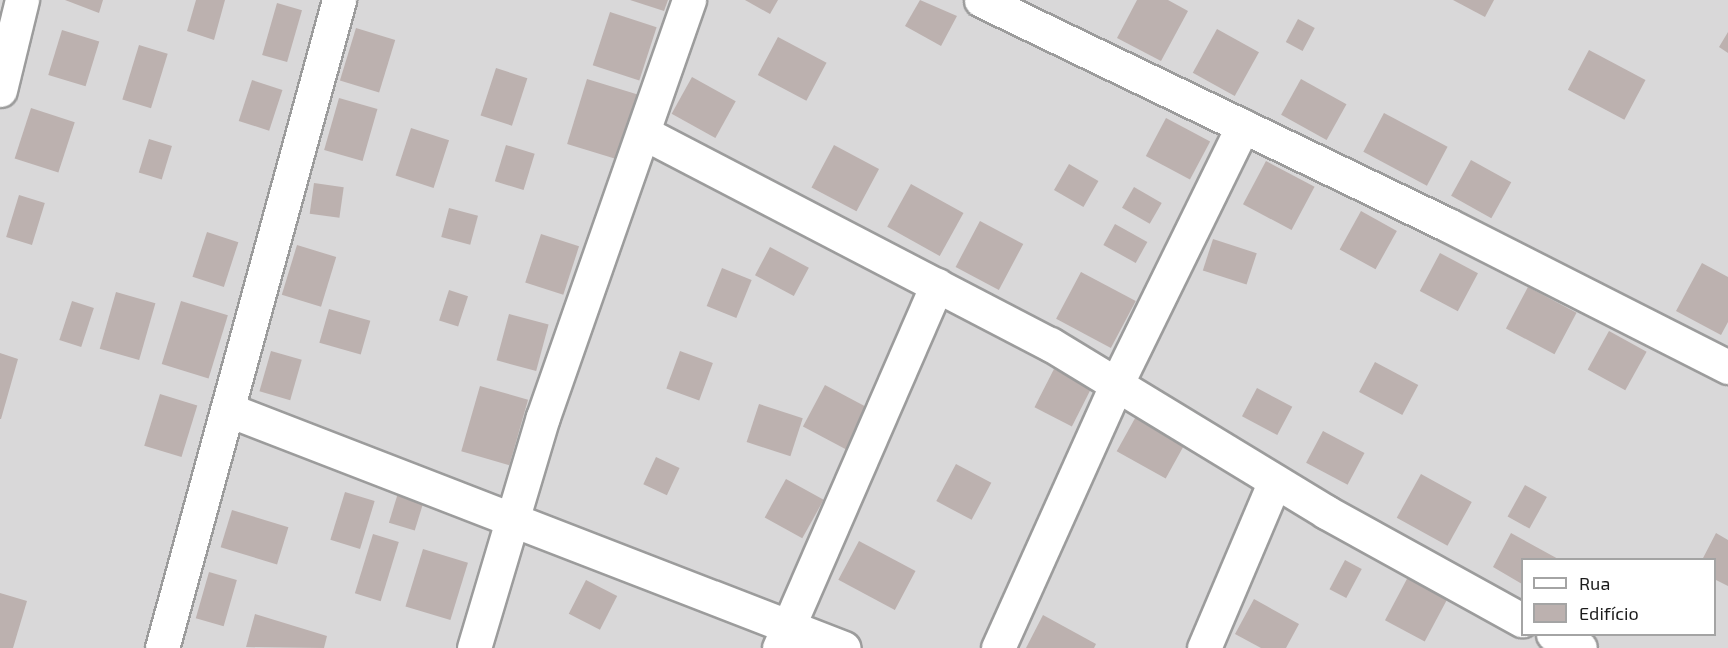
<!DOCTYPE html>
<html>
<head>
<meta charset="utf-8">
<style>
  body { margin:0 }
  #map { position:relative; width:1728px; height:648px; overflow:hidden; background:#ece6e2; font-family:"Exo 2",sans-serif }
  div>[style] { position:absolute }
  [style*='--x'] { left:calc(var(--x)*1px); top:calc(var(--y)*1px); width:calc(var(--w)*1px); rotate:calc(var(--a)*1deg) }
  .residential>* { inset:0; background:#d9d8d9 }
  .building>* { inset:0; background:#bcb1af; transform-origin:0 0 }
  .roads { filter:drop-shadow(2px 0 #9c9c9c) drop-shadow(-2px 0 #9c9c9c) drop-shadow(0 2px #9c9c9c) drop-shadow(0 -2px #9c9c9c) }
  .minor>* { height:33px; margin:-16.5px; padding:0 16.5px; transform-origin:16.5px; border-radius:16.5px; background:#fff }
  span { translate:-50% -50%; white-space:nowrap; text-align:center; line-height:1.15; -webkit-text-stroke:4.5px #fff; paint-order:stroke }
  .legend { position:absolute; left:1521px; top:558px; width:195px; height:78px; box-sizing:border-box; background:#fff; border:2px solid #a4a4a4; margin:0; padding:8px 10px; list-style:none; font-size:18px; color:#1b1b1b }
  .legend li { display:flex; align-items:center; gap:12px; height:30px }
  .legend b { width:30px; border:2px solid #a4a4a4 }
</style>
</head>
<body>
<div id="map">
  <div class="residential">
    <div style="clip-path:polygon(evenodd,0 0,1728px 0,1728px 648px,0 648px,0 0,1522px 560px,1714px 560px,1714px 634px,1522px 634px,1522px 560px)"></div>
  </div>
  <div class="building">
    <div style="clip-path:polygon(65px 0,103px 0,99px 13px)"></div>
    <div style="clip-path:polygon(196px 0,225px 0,214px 40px,187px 31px)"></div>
    <div style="clip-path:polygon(630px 0,668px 0,664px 11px)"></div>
    <div style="clip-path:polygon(745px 0,778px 0,770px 14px)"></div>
    <div style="clip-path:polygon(920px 0,957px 16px,941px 46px,905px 26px)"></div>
    <div style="clip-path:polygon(1137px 0,1168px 0,1188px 11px,1161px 61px,1117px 38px)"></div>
    <div style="clip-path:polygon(1453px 0,1494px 0,1485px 17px)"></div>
    <div style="left:277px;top:3px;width:26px;height:54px;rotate:16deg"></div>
    <div style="left:610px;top:12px;width:49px;height:56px;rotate:18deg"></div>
    <div style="left:1298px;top:19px;width:19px;height:26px;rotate:28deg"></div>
    <div style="left:356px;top:28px;width:41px;height:55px;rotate:17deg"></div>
    <div style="left:1217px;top:29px;width:48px;height:50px;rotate:29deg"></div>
    <div style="left:62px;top:30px;width:39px;height:47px;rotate:17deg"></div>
    <div style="clip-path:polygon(1728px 32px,1728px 53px,1719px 47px)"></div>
    <div style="left:778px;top:37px;width:55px;height:43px;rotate:28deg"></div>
    <div style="left:139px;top:45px;width:30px;height:57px;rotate:17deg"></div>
    <div style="left:1589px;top:50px;width:64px;height:45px;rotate:28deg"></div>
    <div style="left:496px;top:68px;width:33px;height:50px;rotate:18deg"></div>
    <div style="left:692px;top:77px;width:50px;height:42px;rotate:29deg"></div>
    <div style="left:587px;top:79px;width:53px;height:68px;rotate:17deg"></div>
    <div style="left:1301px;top:79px;width:52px;height:41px;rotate:29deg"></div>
    <div style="left:252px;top:80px;width:32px;height:43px;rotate:18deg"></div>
    <div style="left:339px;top:98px;width:40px;height:54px;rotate:16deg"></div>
    <div style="left:31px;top:108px;width:46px;height:53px;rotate:18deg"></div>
    <div style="left:1384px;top:113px;width:72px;height:44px;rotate:28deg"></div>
    <div style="left:1166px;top:118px;width:50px;height:43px;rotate:28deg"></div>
    <div style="left:411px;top:128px;width:40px;height:50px;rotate:18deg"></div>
    <div style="left:149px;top:139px;width:24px;height:35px;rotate:17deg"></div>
    <div style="left:506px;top:145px;width:30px;height:38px;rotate:17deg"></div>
    <div style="left:834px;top:145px;width:51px;height:48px;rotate:28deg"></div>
    <div style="left:1471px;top:160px;width:46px;height:41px;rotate:29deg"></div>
    <div style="left:1266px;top:161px;width:55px;height:49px;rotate:28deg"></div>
    <div style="left:1069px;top:164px;width:34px;height:30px;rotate:30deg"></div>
    <div style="left:314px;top:183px;width:30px;height:31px;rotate:8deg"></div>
    <div style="left:911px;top:184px;width:60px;height:49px;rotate:29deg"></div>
    <div style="left:1134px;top:187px;width:32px;height:24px;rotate:30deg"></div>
    <div style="left:19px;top:195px;width:27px;height:44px;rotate:17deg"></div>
    <div style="left:449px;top:208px;width:30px;height:30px;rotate:15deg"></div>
    <div style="left:1361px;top:211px;width:41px;height:44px;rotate:29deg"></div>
    <div style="left:980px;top:221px;width:49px;height:52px;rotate:28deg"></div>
    <div style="left:1115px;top:224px;width:37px;height:24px;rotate:29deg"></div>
    <div style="left:207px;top:232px;width:33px;height:47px;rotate:18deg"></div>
    <div style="left:541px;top:234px;width:40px;height:51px;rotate:18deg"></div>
    <div style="left:1213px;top:239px;width:46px;height:33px;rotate:18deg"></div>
    <div style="left:297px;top:245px;width:41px;height:52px;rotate:17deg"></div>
    <div style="left:770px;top:247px;width:44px;height:32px;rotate:28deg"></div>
    <div style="left:1440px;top:253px;width:43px;height:43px;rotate:28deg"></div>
    <div style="clip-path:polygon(1702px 263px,1728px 277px,1728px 322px,1721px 335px,1676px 311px)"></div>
    <div style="left:722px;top:268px;width:32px;height:41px;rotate:22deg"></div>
    <div style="left:1081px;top:272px;width:62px;height:53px;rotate:28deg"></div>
    <div style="left:1528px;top:287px;width:55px;height:47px;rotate:28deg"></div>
    <div style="left:449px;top:290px;width:20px;height:32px;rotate:18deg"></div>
    <div style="left:116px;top:292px;width:41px;height:59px;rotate:16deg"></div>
    <div style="left:72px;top:301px;width:23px;height:41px;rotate:18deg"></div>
    <div style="left:181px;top:301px;width:49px;height:66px;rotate:17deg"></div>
    <div style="left:329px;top:309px;width:43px;height:35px;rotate:16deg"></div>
    <div style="left:509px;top:314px;width:41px;height:48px;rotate:15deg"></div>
    <div style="left:1609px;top:331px;width:43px;height:44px;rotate:29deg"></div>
    <div style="left:271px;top:351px;width:32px;height:42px;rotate:16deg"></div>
    <div style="left:680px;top:351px;width:35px;height:40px;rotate:20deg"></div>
    <div style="clip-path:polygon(0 353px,18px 359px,1px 419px,0 419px)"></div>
    <div style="left:1375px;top:362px;width:49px;height:34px;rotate:28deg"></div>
    <div style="left:1054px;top:369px;width:42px;height:43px;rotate:27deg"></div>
    <div style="left:825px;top:385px;width:49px;height:47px;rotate:28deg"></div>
    <div style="left:480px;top:386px;width:50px;height:68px;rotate:16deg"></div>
    <div style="left:1257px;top:388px;width:40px;height:32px;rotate:28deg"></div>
    <div style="left:160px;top:394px;width:39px;height:54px;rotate:17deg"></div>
    <div style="left:759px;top:404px;width:46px;height:40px;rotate:18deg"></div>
    <div style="left:1139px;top:411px;width:56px;height:46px;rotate:29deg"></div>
    <div style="left:1323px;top:431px;width:47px;height:36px;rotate:28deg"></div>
    <div style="left:656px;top:457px;width:26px;height:30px;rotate:25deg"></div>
    <div style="left:956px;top:464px;width:40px;height:42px;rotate:28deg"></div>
    <div style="left:1421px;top:474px;width:58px;height:50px;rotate:29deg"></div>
    <div style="left:786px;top:479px;width:43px;height:44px;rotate:29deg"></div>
    <div style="left:1525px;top:485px;width:25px;height:36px;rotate:29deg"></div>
    <div style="left:345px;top:492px;width:31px;height:50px;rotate:17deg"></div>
    <div style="left:398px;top:493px;width:27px;height:31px;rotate:17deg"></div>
    <div style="left:232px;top:510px;width:59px;height:39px;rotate:17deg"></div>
    <div style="clip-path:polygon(1511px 533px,1560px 560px,1522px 560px,1522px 584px,1493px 567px)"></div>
    <div style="clip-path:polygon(1716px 533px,1728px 540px,1728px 586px,1714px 579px,1714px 560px,1702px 560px)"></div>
    <div style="left:373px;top:534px;width:27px;height:62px;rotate:17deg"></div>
    <div style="left:859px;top:541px;width:64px;height:44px;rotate:28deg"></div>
    <div style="left:423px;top:549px;width:47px;height:60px;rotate:17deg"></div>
    <div style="left:1345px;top:560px;width:19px;height:33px;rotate:28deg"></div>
    <div style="left:209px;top:572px;width:29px;height:48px;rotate:16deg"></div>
    <div style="left:1408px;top:577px;width:45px;height:49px;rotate:28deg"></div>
    <div style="left:586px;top:580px;width:35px;height:38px;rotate:27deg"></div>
    <div style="clip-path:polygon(0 593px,27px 601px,13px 648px,0 648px)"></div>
    <div style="clip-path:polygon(1254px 599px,1299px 624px,1286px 648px,1261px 648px,1235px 634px)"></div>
    <div style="clip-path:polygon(255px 614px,327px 636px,324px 648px,246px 647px)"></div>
    <div style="clip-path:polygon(1043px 615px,1096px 644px,1094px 648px,1026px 648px)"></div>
  </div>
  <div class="roads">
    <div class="minor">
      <div style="--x:981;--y:0;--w:518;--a:25.72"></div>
      <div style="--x:1448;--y:225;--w:314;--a:26.9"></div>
      <div style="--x:0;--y:90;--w:93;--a:-76.3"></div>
      <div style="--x:644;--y:133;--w:458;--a:27.5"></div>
      <div style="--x:1050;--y:344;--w:323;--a:31.3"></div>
      <div style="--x:1326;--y:512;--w:224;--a:28.9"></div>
      <div style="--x:229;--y:410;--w:659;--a:21.16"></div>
      <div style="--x:1553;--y:634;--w:30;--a:27"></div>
      <div style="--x:162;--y:648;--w:672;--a:-74.72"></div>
      <div style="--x:474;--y:648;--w:241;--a:-73.4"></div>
      <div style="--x:543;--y:417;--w:442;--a:-70.7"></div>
      <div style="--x:779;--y:648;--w:396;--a:-66.5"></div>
      <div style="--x:998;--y:648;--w:290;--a:-65.8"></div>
      <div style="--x:1117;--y:383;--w:286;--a:-63.9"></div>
      <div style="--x:1204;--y:648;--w:181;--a:-67"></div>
    </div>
  </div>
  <ul class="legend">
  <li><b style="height:8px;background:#fff"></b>Rua</li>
  <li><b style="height:16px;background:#bcb1af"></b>Edifício</li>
  </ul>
</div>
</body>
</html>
